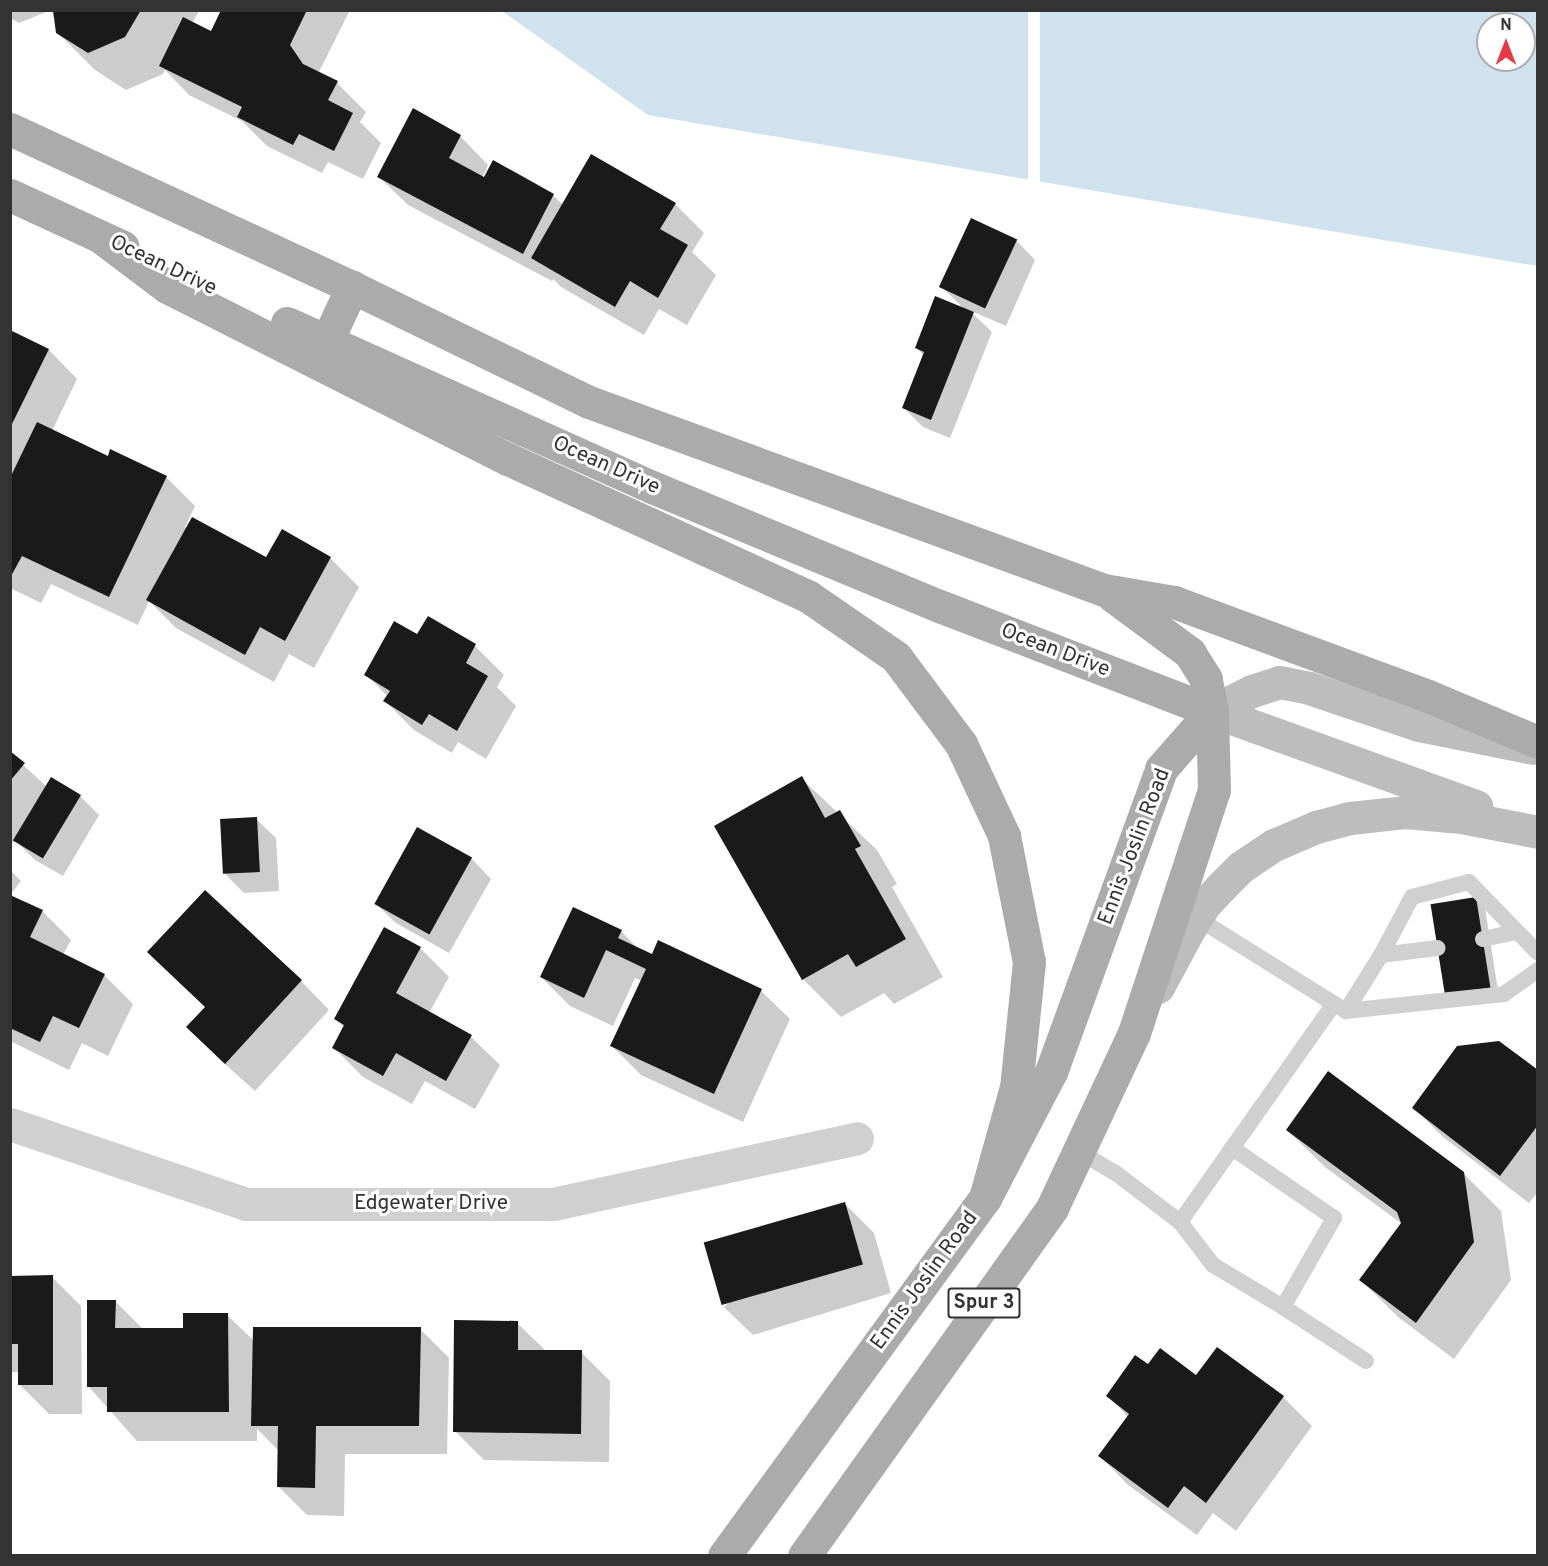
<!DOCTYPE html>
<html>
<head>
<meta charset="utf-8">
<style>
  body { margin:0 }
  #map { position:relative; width:1548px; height:1566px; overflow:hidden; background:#fff; font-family:Overpass,sans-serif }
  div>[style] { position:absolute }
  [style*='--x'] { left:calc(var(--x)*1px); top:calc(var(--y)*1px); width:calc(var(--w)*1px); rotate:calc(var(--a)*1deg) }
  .water>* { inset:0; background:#cfe2ee }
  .pier>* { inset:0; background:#fff; transform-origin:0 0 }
  .shadow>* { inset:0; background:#0003 }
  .building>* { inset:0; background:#1a1a1a; transform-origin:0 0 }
  .service>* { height:16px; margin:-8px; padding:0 8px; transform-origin:8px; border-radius:8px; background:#d0d0d0 }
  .minor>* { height:33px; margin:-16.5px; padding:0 16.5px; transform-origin:16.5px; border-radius:16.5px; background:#d0d0d0 }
  .secondary>* { height:33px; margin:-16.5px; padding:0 16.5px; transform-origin:16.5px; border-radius:16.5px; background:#bdbdbd }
  .primary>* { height:33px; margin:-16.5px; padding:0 16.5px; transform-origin:16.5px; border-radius:16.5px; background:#ababab }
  span { translate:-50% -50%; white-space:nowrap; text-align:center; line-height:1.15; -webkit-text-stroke:6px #fff; paint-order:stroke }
  .shield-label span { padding:2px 4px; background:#fff; border:2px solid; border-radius:4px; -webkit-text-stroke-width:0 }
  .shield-label { font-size:20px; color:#333; font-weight:700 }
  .street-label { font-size:21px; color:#333 }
  .frame { position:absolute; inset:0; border:12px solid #333; pointer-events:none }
  .north { position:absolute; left:1476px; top:12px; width:60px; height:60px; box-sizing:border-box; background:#fff; border:2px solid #adadad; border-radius:50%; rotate:0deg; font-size:16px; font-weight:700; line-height:24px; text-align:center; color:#333 }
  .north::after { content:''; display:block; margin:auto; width:21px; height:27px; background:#e63946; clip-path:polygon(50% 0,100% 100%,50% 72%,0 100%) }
</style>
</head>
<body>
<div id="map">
  <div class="water">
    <div style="clip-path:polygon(evenodd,502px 11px,1537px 11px,1537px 266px,648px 115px,502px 11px,1488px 24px,1524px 24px,1524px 60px,1488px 60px,1488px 24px)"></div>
  </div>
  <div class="pier">
    <div style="left:1028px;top:11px;width:12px;height:175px"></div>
  </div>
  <div class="shadow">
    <div style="clip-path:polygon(10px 10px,51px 10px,19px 23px,10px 18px)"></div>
    <div style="clip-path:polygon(52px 10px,200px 10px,192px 23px,211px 33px,222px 10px,350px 10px,318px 74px,337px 83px,366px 112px,360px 122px,381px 143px,363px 179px,328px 162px,322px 173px,267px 146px,242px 121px,189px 95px,165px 70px,163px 74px,126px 90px,95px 70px,57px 32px)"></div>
    <div style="clip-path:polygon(460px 136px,488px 165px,482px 178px,553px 195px,563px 205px,675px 204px,704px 233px,692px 252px,716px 275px,687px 325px,659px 309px,644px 335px,561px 287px,553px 279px,552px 281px,408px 205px,379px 177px)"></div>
    <div style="clip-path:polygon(1016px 240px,1035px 260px,1006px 326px,969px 310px,992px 332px,950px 438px,923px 427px,904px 408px,924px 356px,917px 348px,966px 311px,942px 287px)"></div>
    <div style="clip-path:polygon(10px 331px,49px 350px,77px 379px,52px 431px,108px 458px,166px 477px,195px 506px,185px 527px,187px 528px,267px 560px,330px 558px,359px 587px,314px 668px,289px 654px,274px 682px,176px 628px,149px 601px,138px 625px,51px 584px,41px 603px,10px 588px)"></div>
    <div style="clip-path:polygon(475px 646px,504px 675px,497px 687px,516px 706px,486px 759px,458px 742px,452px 753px,414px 730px,385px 701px,388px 697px,366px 674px)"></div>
    <div style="clip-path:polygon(10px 753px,47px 787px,80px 796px,99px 815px,63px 876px,35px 860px,15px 840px,10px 846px)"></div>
    <div style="clip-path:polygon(801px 778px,877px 850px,897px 884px,892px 887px,943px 977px,894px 1004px,884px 993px,841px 1017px,803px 979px,716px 827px)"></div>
    <div style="clip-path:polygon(256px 819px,276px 838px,279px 891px,244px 893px,225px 874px)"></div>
    <div style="clip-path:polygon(418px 830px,472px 859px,491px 879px,449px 953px,396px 923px,376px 904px)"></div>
    <div style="clip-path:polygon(10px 870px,21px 881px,10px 895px)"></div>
    <div style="clip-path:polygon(10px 896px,42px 911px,71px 940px,63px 955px,104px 975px,133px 1004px,108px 1056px,82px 1043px,69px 1070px,10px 1041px)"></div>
    <div style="clip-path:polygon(1475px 898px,1485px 908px,1499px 997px,1457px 1004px)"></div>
    <div style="clip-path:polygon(384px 929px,420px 948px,449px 977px,429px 1013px,471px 1037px,500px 1065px,475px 1109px,425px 1081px,412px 1104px,363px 1077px,334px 1048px,345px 1028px,336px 1019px)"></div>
    <div style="clip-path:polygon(621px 931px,639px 950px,653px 956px,659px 942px,761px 991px,790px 1019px,743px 1122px,641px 1075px,612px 1046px,642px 981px,635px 978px,613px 1026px,570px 1006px,541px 977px)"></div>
    <div style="clip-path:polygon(301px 981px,329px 1010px,255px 1091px,216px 1056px,206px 1008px)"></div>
    <div style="clip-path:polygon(1538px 1072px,1538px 1192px,1529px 1203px,1443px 1137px,1414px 1108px)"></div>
    <div style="clip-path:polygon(1287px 1130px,1463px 1173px,1501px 1211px,1511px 1280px,1454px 1359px,1398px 1317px,1361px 1280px,1402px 1224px,1325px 1167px)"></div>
    <div style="clip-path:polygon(845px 1204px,874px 1233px,891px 1293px,753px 1335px,724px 1307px)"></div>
    <div style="clip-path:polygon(10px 1277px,52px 1277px,81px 1306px,82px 1414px,49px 1414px,20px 1385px,20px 1372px,10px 1372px)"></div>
    <div style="clip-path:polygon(115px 1301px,144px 1330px,185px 1329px,227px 1315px,254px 1341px,420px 1329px,449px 1358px,447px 1454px,345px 1454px,344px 1516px,307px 1515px,278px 1486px,279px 1451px,257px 1429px,257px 1441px,137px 1441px,89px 1387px)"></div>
    <div style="clip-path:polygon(517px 1323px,546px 1351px,581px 1352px,610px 1381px,609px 1462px,484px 1460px,455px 1431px)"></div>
    <div style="clip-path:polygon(1196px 1377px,1283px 1397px,1312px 1426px,1236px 1531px,1213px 1513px,1197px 1535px,1128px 1485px,1100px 1456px,1128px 1417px,1108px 1396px)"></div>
  </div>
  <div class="building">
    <div style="clip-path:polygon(53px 10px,141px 10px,125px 37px,88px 53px,56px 33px)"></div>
    <div style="clip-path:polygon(221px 10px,307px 10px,290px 45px,303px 64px,338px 81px,328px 100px,353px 113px,334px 151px,299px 134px,293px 145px,237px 117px,242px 107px,159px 66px,183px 17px,211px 31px)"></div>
    <div style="clip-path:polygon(413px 108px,461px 135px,449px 158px,484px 177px,493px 160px,554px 194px,523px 254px,377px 177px)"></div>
    <div style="clip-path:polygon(591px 154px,676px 203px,660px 229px,688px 245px,658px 298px,630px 281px,615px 307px,531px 258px)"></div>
    <div style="left:971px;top:218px;width:51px;height:76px;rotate:25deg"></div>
    <div style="clip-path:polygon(935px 296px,974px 312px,931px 420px,902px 408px,924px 352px,915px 348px)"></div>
    <div style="clip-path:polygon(10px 330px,49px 349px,10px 428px)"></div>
    <div style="clip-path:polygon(37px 422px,108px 456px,110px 449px,167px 476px,109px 597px,22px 556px,10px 578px,10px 478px)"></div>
    <div style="clip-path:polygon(192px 517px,266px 557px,282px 529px,331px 557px,285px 641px,260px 627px,245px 655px,146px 600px)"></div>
    <div style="clip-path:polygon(428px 616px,476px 644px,466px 663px,488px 676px,457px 731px,429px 714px,422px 725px,383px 701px,390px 691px,364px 675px,394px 621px,417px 634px)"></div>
    <div style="clip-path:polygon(10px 751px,25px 763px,10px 781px)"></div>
    <div style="clip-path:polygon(802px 776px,825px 818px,840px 810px,861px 846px,855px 849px,906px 939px,856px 967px,848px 954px,802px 980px,714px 826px)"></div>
    <div style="left:51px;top:777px;width:35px;height:74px;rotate:31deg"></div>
    <div style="left:257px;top:817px;width:55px;height:37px;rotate:87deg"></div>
    <div style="left:417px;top:827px;width:63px;height:88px;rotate:29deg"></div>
    <div style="clip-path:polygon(205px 890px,302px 980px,225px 1064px,186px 1027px,205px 1007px,147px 952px)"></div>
    <div style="clip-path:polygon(10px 895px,43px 910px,30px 937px,105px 974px,79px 1028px,53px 1016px,40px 1042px,10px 1028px)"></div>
    <div style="left:1476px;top:897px;width:92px;height:46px;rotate:81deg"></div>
    <div style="clip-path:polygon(573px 907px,622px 930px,618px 938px,652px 954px,658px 940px,762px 989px,714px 1094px,610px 1046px,646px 969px,606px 950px,584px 998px,540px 977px)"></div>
    <div style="clip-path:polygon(384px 927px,421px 947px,396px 993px,472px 1035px,446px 1081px,396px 1053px,383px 1076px,332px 1048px,344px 1025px,334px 1019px)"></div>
    <div style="clip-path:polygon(1499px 1041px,1538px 1070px,1538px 1125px,1500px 1176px,1412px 1108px,1457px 1046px)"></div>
    <div style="clip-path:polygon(1328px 1071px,1464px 1172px,1474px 1242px,1416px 1323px,1359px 1280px,1401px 1223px,1397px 1212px,1286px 1130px)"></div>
    <div style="left:845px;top:1202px;width:65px;height:147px;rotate:74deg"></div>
    <div style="clip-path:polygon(53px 1275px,53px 1385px,18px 1385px,18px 1344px,10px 1344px,10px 1276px)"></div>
    <div style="clip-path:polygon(87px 1300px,116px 1300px,115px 1328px,183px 1328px,183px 1313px,228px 1313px,229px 1412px,107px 1412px,107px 1387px,87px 1387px)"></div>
    <div style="clip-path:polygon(454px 1320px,518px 1321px,518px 1350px,582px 1350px,581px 1434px,453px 1432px)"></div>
    <div style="clip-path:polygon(253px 1327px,421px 1327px,419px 1426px,316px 1426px,315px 1488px,277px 1487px,278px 1426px,251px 1426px)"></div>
    <div style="clip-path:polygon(1217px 1347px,1284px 1396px,1206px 1503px,1184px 1486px,1168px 1508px,1098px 1456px,1129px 1414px,1106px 1396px,1135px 1355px,1148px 1364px,1160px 1348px,1196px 1375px)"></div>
  </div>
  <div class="service">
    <div style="--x:1197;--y:918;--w:176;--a:32"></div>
    <div style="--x:1346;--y:1011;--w:66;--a:-58"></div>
    <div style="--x:1381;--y:955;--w:66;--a:-61.9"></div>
    <div style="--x:1412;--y:897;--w:59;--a:-14.7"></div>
    <div style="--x:1469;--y:882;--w:99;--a:45.8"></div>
    <div style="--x:1483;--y:939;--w:34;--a:-12"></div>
    <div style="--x:1381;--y:955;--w:57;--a:-7"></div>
    <div style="--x:1346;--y:1011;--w:159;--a:-6.1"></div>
    <div style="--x:1504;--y:994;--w:42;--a:-35.2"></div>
    <div style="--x:1078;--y:1151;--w:45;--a:30.5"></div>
    <div style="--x:1117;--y:1174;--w:79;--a:37.3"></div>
    <div style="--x:1180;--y:1222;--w:267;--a:-54.8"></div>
    <div style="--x:1180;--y:1222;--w:54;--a:52.5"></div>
    <div style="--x:1213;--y:1265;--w:82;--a:31"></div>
    <div style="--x:1283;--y:1307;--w:103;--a:-60.2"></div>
    <div style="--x:1334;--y:1218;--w:124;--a:-145.5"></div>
    <div style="--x:1283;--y:1307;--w:99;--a:33"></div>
  </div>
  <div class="minor">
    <div style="--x:10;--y:1124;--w:249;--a:18.7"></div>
    <div style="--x:246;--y:1204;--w:307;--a:0"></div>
    <div style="--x:553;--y:1204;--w:311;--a:-12.2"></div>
  </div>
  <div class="secondary">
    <div style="--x:1212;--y:711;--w:281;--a:19.8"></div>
    <div style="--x:1212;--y:711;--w:45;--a:-26.6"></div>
    <div style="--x:1252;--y:691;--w:28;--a:-18"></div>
    <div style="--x:1279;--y:682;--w:31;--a:11"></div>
    <div style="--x:1309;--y:688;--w:116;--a:18.6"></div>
    <div style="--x:1419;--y:725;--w:116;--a:11.4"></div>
    <div style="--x:1158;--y:987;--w:64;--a:-61.8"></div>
    <div style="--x:1188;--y:931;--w:32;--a:-58"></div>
    <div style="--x:1205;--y:904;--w:23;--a:-47"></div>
    <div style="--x:1221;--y:887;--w:28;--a:-45"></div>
    <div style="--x:1241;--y:867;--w:40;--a:-34"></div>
    <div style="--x:1274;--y:845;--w:46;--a:-23.2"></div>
    <div style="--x:1316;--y:827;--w:35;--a:-15"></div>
    <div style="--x:1350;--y:818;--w:55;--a:-6.2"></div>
    <div style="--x:1405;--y:812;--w:56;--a:5.1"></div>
    <div style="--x:1461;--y:817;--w:78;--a:11"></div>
  </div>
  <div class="primary">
    <div style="--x:10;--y:129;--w:377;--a:24.8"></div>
    <div style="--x:352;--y:287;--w:263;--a:25.9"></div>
    <div style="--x:589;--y:402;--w:548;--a:20.05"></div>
    <div style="--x:1104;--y:590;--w:71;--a:9.7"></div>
    <div style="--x:1174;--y:602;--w:271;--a:20.3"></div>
    <div style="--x:1428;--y:696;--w:119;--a:22.7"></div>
    <div style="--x:10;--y:195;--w:124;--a:24.7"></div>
    <div style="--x:102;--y:238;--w:81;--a:37"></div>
    <div style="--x:167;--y:287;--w:382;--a:26.8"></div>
    <div style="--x:508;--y:459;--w:331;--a:24.6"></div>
    <div style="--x:809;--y:597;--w:106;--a:34.6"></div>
    <div style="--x:896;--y:657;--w:109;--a:53.2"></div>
    <div style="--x:961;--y:744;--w:102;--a:64.9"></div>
    <div style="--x:1004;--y:836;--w:128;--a:78.8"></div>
    <div style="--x:1029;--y:962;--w:126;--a:95.9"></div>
    <div style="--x:1016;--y:1087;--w:115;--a:105.6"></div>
    <div style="--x:287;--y:323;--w:400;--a:24.2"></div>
    <div style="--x:652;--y:487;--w:314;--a:22.5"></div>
    <div style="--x:942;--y:607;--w:289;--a:21.1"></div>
    <div style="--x:327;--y:341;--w:60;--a:-65.2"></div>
    <div style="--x:724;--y:1556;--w:443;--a:-53.9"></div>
    <div style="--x:985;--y:1198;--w:142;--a:-62.4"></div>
    <div style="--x:1051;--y:1072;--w:322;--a:-70"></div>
    <div style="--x:1161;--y:769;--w:77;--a:-48.7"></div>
    <div style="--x:804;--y:1556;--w:427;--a:-54.5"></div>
    <div style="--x:1052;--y:1208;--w:193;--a:-64.9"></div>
    <div style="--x:1134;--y:1033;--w:256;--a:-71.8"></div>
    <div style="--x:1214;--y:790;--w:79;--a:-91.5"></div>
    <div style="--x:1212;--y:711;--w:33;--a:-101"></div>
    <div style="--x:1206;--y:679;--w:31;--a:-122"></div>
    <div style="--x:1190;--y:653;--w:96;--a:-143.5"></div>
  </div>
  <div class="shield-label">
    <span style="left:984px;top:1303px">Spur 3</span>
  </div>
  <div class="street-label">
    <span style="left:163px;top:266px;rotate:25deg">Ocean Drive</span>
    <span style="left:606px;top:466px;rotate:24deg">Ocean Drive</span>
    <span style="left:1055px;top:651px;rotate:21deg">Ocean Drive</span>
    <span style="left:1135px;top:847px;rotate:-69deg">Ennis Joslin Road</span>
    <span style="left:431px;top:1204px">Edgewater Drive</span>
    <span style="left:925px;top:1281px;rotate:-54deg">Ennis Joslin Road</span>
  </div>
  <div class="frame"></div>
  <div class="north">N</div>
</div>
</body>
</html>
